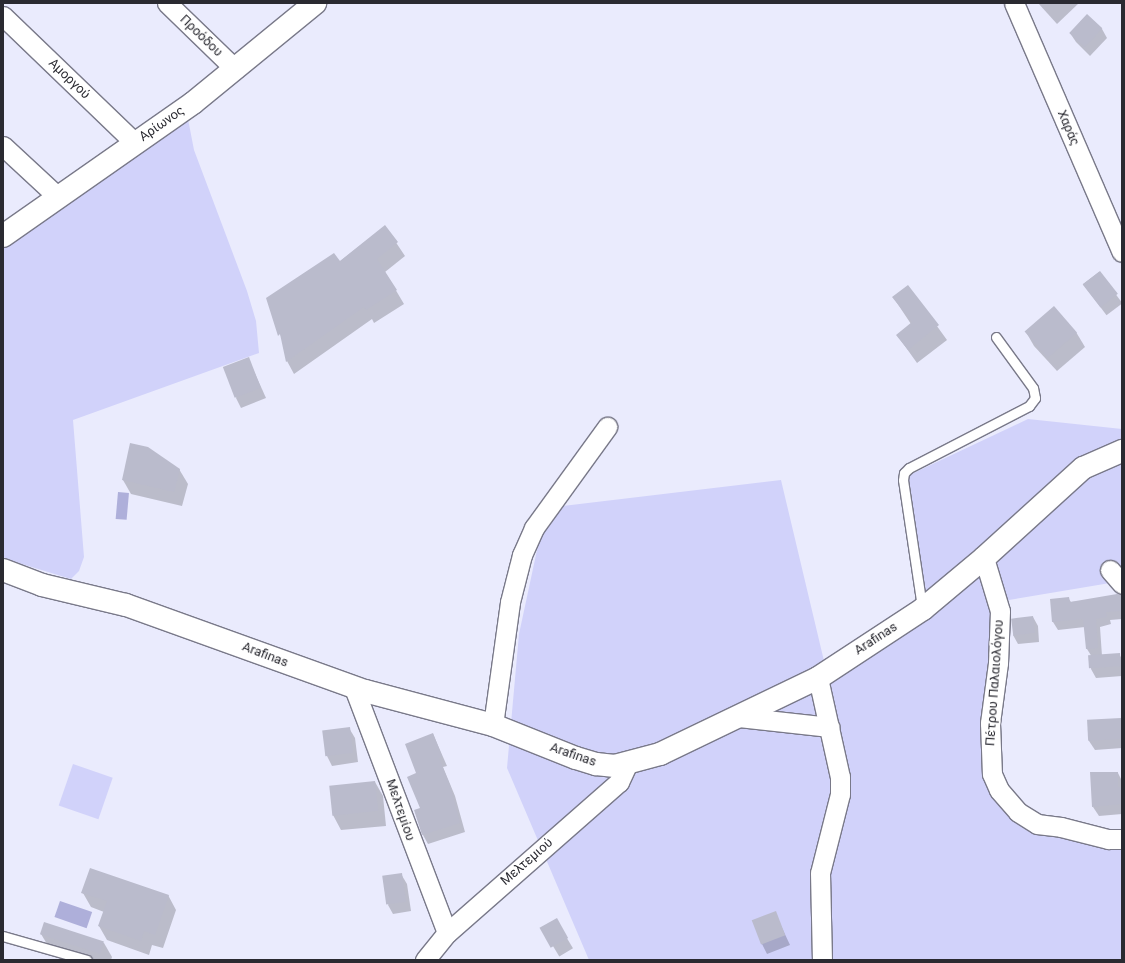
<!DOCTYPE html>
<html>
<head>
<meta charset="utf-8">
<style>
  body { margin:0 }
  #map { position:relative; width:1125px; height:963px; overflow:hidden; background:#eaebfd; font-family:Roboto,sans-serif }
  div>[style] { position:absolute }
  [style*='--x'] { left:calc(var(--x)*1px); top:calc(var(--y)*1px); width:calc(var(--w)*1px); rotate:calc(var(--a)*1deg) }
  .green>* { inset:0; background:#d1d2fa; transform-origin:0 0 }
  .water>* { inset:0; background:#aeafda; transform-origin:0 0 }
  .shadow>* { inset:0; background:#0003; transform-origin:0 0 }
  .building>* { inset:0; background:#babbcc; transform-origin:0 0 }
  .roads { filter:drop-shadow(1px 0 #797989) drop-shadow(-1px 0 #797989) drop-shadow(0 1px #797989) drop-shadow(0 -1px #797989) }
  .lane>* { height:9px; margin:-4.5px; padding:0 4.5px; transform-origin:4.5px; border-radius:4.5px; background:#fff }
  .street>* { height:19px; margin:-9.5px; padding:0 9.5px; transform-origin:9.5px; border-radius:9.5px; background:#fff }
  .secondary>* { height:22px; margin:-11px; padding:0 11px; transform-origin:11px; border-radius:11px; background:#fff }
  span { translate:-50% -50%; white-space:nowrap; text-align:center; line-height:1.15; -webkit-text-stroke:3px #fff; paint-order:stroke }
  .street-label { font-size:13px; color:#2a2a31 }
  .frame { position:absolute; inset:0; border:4px solid #2a2a31; pointer-events:none }
</style>
</head>
<body>
<div id="map">
  <div class="green">
    <div style="clip-path:polygon(188px 119px,194px 150px,247px 291px,256px 321px,259px 353px,73px 420px,84px 557px,79px 571px,71px 579px,12px 561px,3px 557px,3px 247px)"></div>
    <div style="clip-path:polygon(1028px 419px,1122px 429px,1122px 581px,997px 602px,985px 780px,1024px 821px,1066px 839px,1122px 845px,1122px 960px,589px 960px,507px 768px,519px 634px,546px 508px,781px 480px,829px 682px,917px 615px,903px 478px)"></div>
    <div style="left:73px;top:764px;width:42px;height:44px;rotate:19deg"></div>
  </div>
  <div class="water">
    <div style="left:118px;top:492px;width:11px;height:27px;rotate:5deg"></div>
    <div style="left:60px;top:901px;width:34px;height:17px;rotate:19deg"></div>
  </div>
  <div class="shadow">
    <div style="clip-path:polygon(1038px 3px,1079px 3px,1057px 24px)"></div>
    <div style="clip-path:polygon(1087px 15px,1102px 29px,1107px 38px,1090px 56px,1076px 42px,1070px 33px)"></div>
    <div style="clip-path:polygon(385px 226px,405px 256px,385px 272px,404px 304px,374px 323px,372px 319px,294px 374px,287px 361px,283px 342px,268px 299px,339px 262px)"></div>
    <div style="left:1099px;top:272px;width:39px;height:20px;rotate:53deg"></div>
    <div style="clip-path:polygon(908px 286px,947px 340px,917px 363px,897px 335px,911px 324px,893px 297px)"></div>
    <div style="clip-path:polygon(1026px 332px,1076px 332px,1085px 347px,1057px 371px,1034px 346px)"></div>
    <div style="clip-path:polygon(248px 358px,266px 398px,241px 408px,236px 398px)"></div>
    <div style="clip-path:polygon(179px 469px,188px 484px,182px 506px,131px 494px,123px 480px)"></div>
    <div style="clip-path:polygon(1068px 598px,1071px 602px,1122px 598px,1122px 619px,1110px 620px,1111px 624px,1100px 627px,1102px 656px,1119px 654px,1122px 659px,1122px 676px,1096px 678px,1091px 669px,1092px 657px,1087px 649px,1085px 627px,1058px 630px,1053px 622px,1051px 600px)"></div>
    <div style="clip-path:polygon(1033px 617px,1038px 626px,1039px 642px,1018px 644px,1013px 635px)"></div>
    <div style="clip-path:polygon(1120px 719px,1122px 748px,1095px 750px,1089px 741px,1088px 721px)"></div>
    <div style="clip-path:polygon(349px 728px,355px 738px,358px 762px,332px 766px,327px 756px)"></div>
    <div style="clip-path:polygon(433px 734px,447px 766px,443px 767px,455px 796px,465px 832px,428px 844px,423px 835px,417px 774px)"></div>
    <div style="clip-path:polygon(1118px 773px,1122px 781px,1122px 814px,1099px 816px,1093px 807px)"></div>
    <div style="clip-path:polygon(375px 782px,383px 796px,386px 826px,341px 830px,333px 815px)"></div>
    <div style="clip-path:polygon(401px 874px,407px 884px,411px 911px,393px 914px,388px 905px)"></div>
    <div style="clip-path:polygon(83px 893px,168px 895px,176px 910px,163px 948px,152px 945px,149px 955px,107px 940px,99px 926px,104px 912px,91px 907px)"></div>
    <div style="clip-path:polygon(775px 913px,790px 945px,767px 954px,762px 944px)"></div>
    <div style="left:556px;top:920px;width:33px;height:16px;rotate:59deg"></div>
    <div style="clip-path:polygon(41px 934px,104px 943px,112px 957px,111px 960px,84px 960px,50px 949px)"></div>
  </div>
  <div class="building">
    <div style="left:1087px;top:14px;width:21px;height:26px;rotate:43deg"></div>
    <div style="clip-path:polygon(385px 225px,398px 242px,377px 259px,397px 290px,366px 310px,364px 307px,286px 362px,280px 334px,278px 336px,266px 298px,334px 253px,340px 261px)"></div>
    <div style="left:1100px;top:271px;width:29px;height:22px;rotate:52deg"></div>
    <div style="clip-path:polygon(908px 285px,939px 325px,908px 350px,896px 335px,912px 322px,892px 297px)"></div>
    <div style="left:1054px;top:306px;width:35px;height:39px;rotate:49deg"></div>
    <div style="left:249px;top:357px;width:33px;height:28px;rotate:69deg"></div>
    <div style="clip-path:polygon(130px 443px,148px 447px,180px 469px,174px 492px,122px 480px)"></div>
    <div style="clip-path:polygon(1117px 594px,1122px 595px,1122px 611px,1106px 612px,1107px 617px,1096px 619px,1098px 648px,1086px 649px,1083px 619px,1052px 622px,1050px 599px,1069px 597px,1070px 602px)"></div>
    <div style="left:1033px;top:616px;width:17px;height:22px;rotate:83deg"></div>
    <div style="left:1120px;top:653px;width:13px;height:32px;rotate:86deg"></div>
    <div style="left:1121px;top:718px;width:21px;height:34px;rotate:87deg"></div>
    <div style="left:350px;top:727px;width:26px;height:28px;rotate:83deg"></div>
    <div style="clip-path:polygon(433px 733px,442px 756px,439px 758px,450px 785px,460px 823px,422px 835px,414px 810px,420px 808px,407px 777px,416px 773px,405px 744px)"></div>
    <div style="clip-path:polygon(1090px 772px,1118px 772px,1118px 787px,1122px 787px,1122px 804px,1092px 807px)"></div>
    <div style="left:375px;top:781px;width:30px;height:46px;rotate:84deg"></div>
    <div style="clip-path:polygon(90px 868px,169px 895px,155px 935px,144px 931px,141px 941px,98px 926px,107px 901px,81px 893px)"></div>
    <div style="left:402px;top:873px;width:29px;height:20px;rotate:82deg"></div>
    <div style="left:776px;top:911px;width:26px;height:26px;rotate:69deg"></div>
    <div style="left:557px;top:918px;width:23px;height:20px;rotate:61deg"></div>
    <div style="left:44px;top:922px;width:63px;height:13px;rotate:18deg"></div>
  </div>
  <div class="roads">
    <div class="lane">
      <div style="--x:922;--y:607;--w:128;--a:-98.5"></div>
      <div style="--x:903;--y:480;--w:7;--a:-82"></div>
      <div style="--x:904;--y:473;--w:7;--a:-45"></div>
      <div style="--x:909;--y:468;--w:135;--a:-27.3"></div>
      <div style="--x:1029;--y:406;--w:10;--a:-53"></div>
      <div style="--x:1035;--y:398;--w:10;--a:-101"></div>
      <div style="--x:1033;--y:388;--w:63;--a:-126"></div>
      <div style="--x:3;--y:936;--w:87;--a:15.9"></div>
    </div>
    <div class="street">
      <div style="--x:167;--y:3;--w:95;--a:44.1"></div>
      <div style="--x:1014;--y:3;--w:271;--a:66.6"></div>
      <div style="--x:3;--y:16;--w:183;--a:43.9"></div>
      <div style="--x:3;--y:146;--w:75;--a:42.8"></div>
      <div style="--x:984;--y:558;--w:55;--a:73.2"></div>
      <div style="--x:1000;--y:611;--w:52;--a:92.2"></div>
      <div style="--x:998;--y:663;--w:61;--a:97.6"></div>
      <div style="--x:990;--y:723;--w:51;--a:87.8"></div>
      <div style="--x:992;--y:774;--w:17;--a:66"></div>
      <div style="--x:999;--y:790;--w:29;--a:49"></div>
      <div style="--x:1018;--y:812;--w:22;--a:32"></div>
      <div style="--x:1037;--y:824;--w:24;--a:7"></div>
      <div style="--x:1061;--y:827;--w:49;--a:14.3"></div>
      <div style="--x:1108;--y:839;--w:14;--a:0"></div>
      <div style="--x:1110;--y:570;--w:18;--a:49"></div>
      <div style="--x:818;--y:678;--w:101;--a:77.5"></div>
      <div style="--x:840;--y:777;--w:17;--a:90"></div>
      <div style="--x:840;--y:794;--w:81;--a:104.2"></div>
      <div style="--x:820;--y:873;--w:87;--a:88.7"></div>
      <div style="--x:354;--y:688;--w:262;--a:69.2"></div>
      <div style="--x:739;--y:717;--w:91;--a:6.3"></div>
      <div style="--x:493;--y:725;--w:124;--a:-82.1"></div>
      <div style="--x:510;--y:602;--w:49;--a:-75.7"></div>
      <div style="--x:522;--y:555;--w:30;--a:-66"></div>
      <div style="--x:534;--y:528;--w:125;--a:-54.1"></div>
      <div style="--x:425;--y:960;--w:35;--a:-51"></div>
      <div style="--x:447;--y:933;--w:229;--a:-41.3"></div>
      <div style="--x:619;--y:782;--w:19;--a:-65"></div>
    </div>
    <div class="secondary">
      <div style="--x:3;--y:236;--w:232;--a:-35"></div>
      <div style="--x:193;--y:103;--w:158;--a:-39.3"></div>
      <div style="--x:3;--y:570;--w:42;--a:21"></div>
      <div style="--x:42;--y:585;--w:86;--a:13.4"></div>
      <div style="--x:126;--y:605;--w:254;--a:19.8"></div>
      <div style="--x:365;--y:691;--w:132;--a:14.9"></div>
      <div style="--x:493;--y:725;--w:89;--a:21.7"></div>
      <div style="--x:576;--y:758;--w:21;--a:17"></div>
      <div style="--x:596;--y:764;--w:19;--a:6"></div>
      <div style="--x:615;--y:766;--w:47;--a:-14.9"></div>
      <div style="--x:660;--y:754;--w:175;--a:-25.7"></div>
      <div style="--x:818;--y:678;--w:126;--a:-33.3"></div>
      <div style="--x:923;--y:609;--w:80;--a:-39.9"></div>
      <div style="--x:984;--y:558;--w:134;--a:-42.3"></div>
      <div style="--x:1083;--y:468;--w:43;--a:-23.6"></div>
    </div>
  </div>
  <div class="street-label">
    <span style="left:201px;top:36px;rotate:44deg">Προόδου</span>
    <span style="left:69px;top:79px;rotate:44deg">Αμοργού</span>
    <span style="left:162px;top:124px;rotate:-35deg">Αρίωνος</span>
    <span style="left:1068px;top:128px;rotate:67deg">Χαράς</span>
    <span style="left:876px;top:639px;rotate:-33deg">Arafinas</span>
    <span style="left:265px;top:655px;rotate:21deg">Arafinas</span>
    <span style="left:995px;top:683px;rotate:-86deg">Πέτρου Παλαιολόγου</span>
    <span style="left:573px;top:755px;rotate:19deg">Arafinas</span>
    <span style="left:400px;top:810px;rotate:71deg">Μελτεμίου</span>
    <span style="left:527px;top:862px;rotate:-41deg">Μελτεμιού</span>
  </div>
  <div class="frame"></div>
</div>
</body>
</html>
